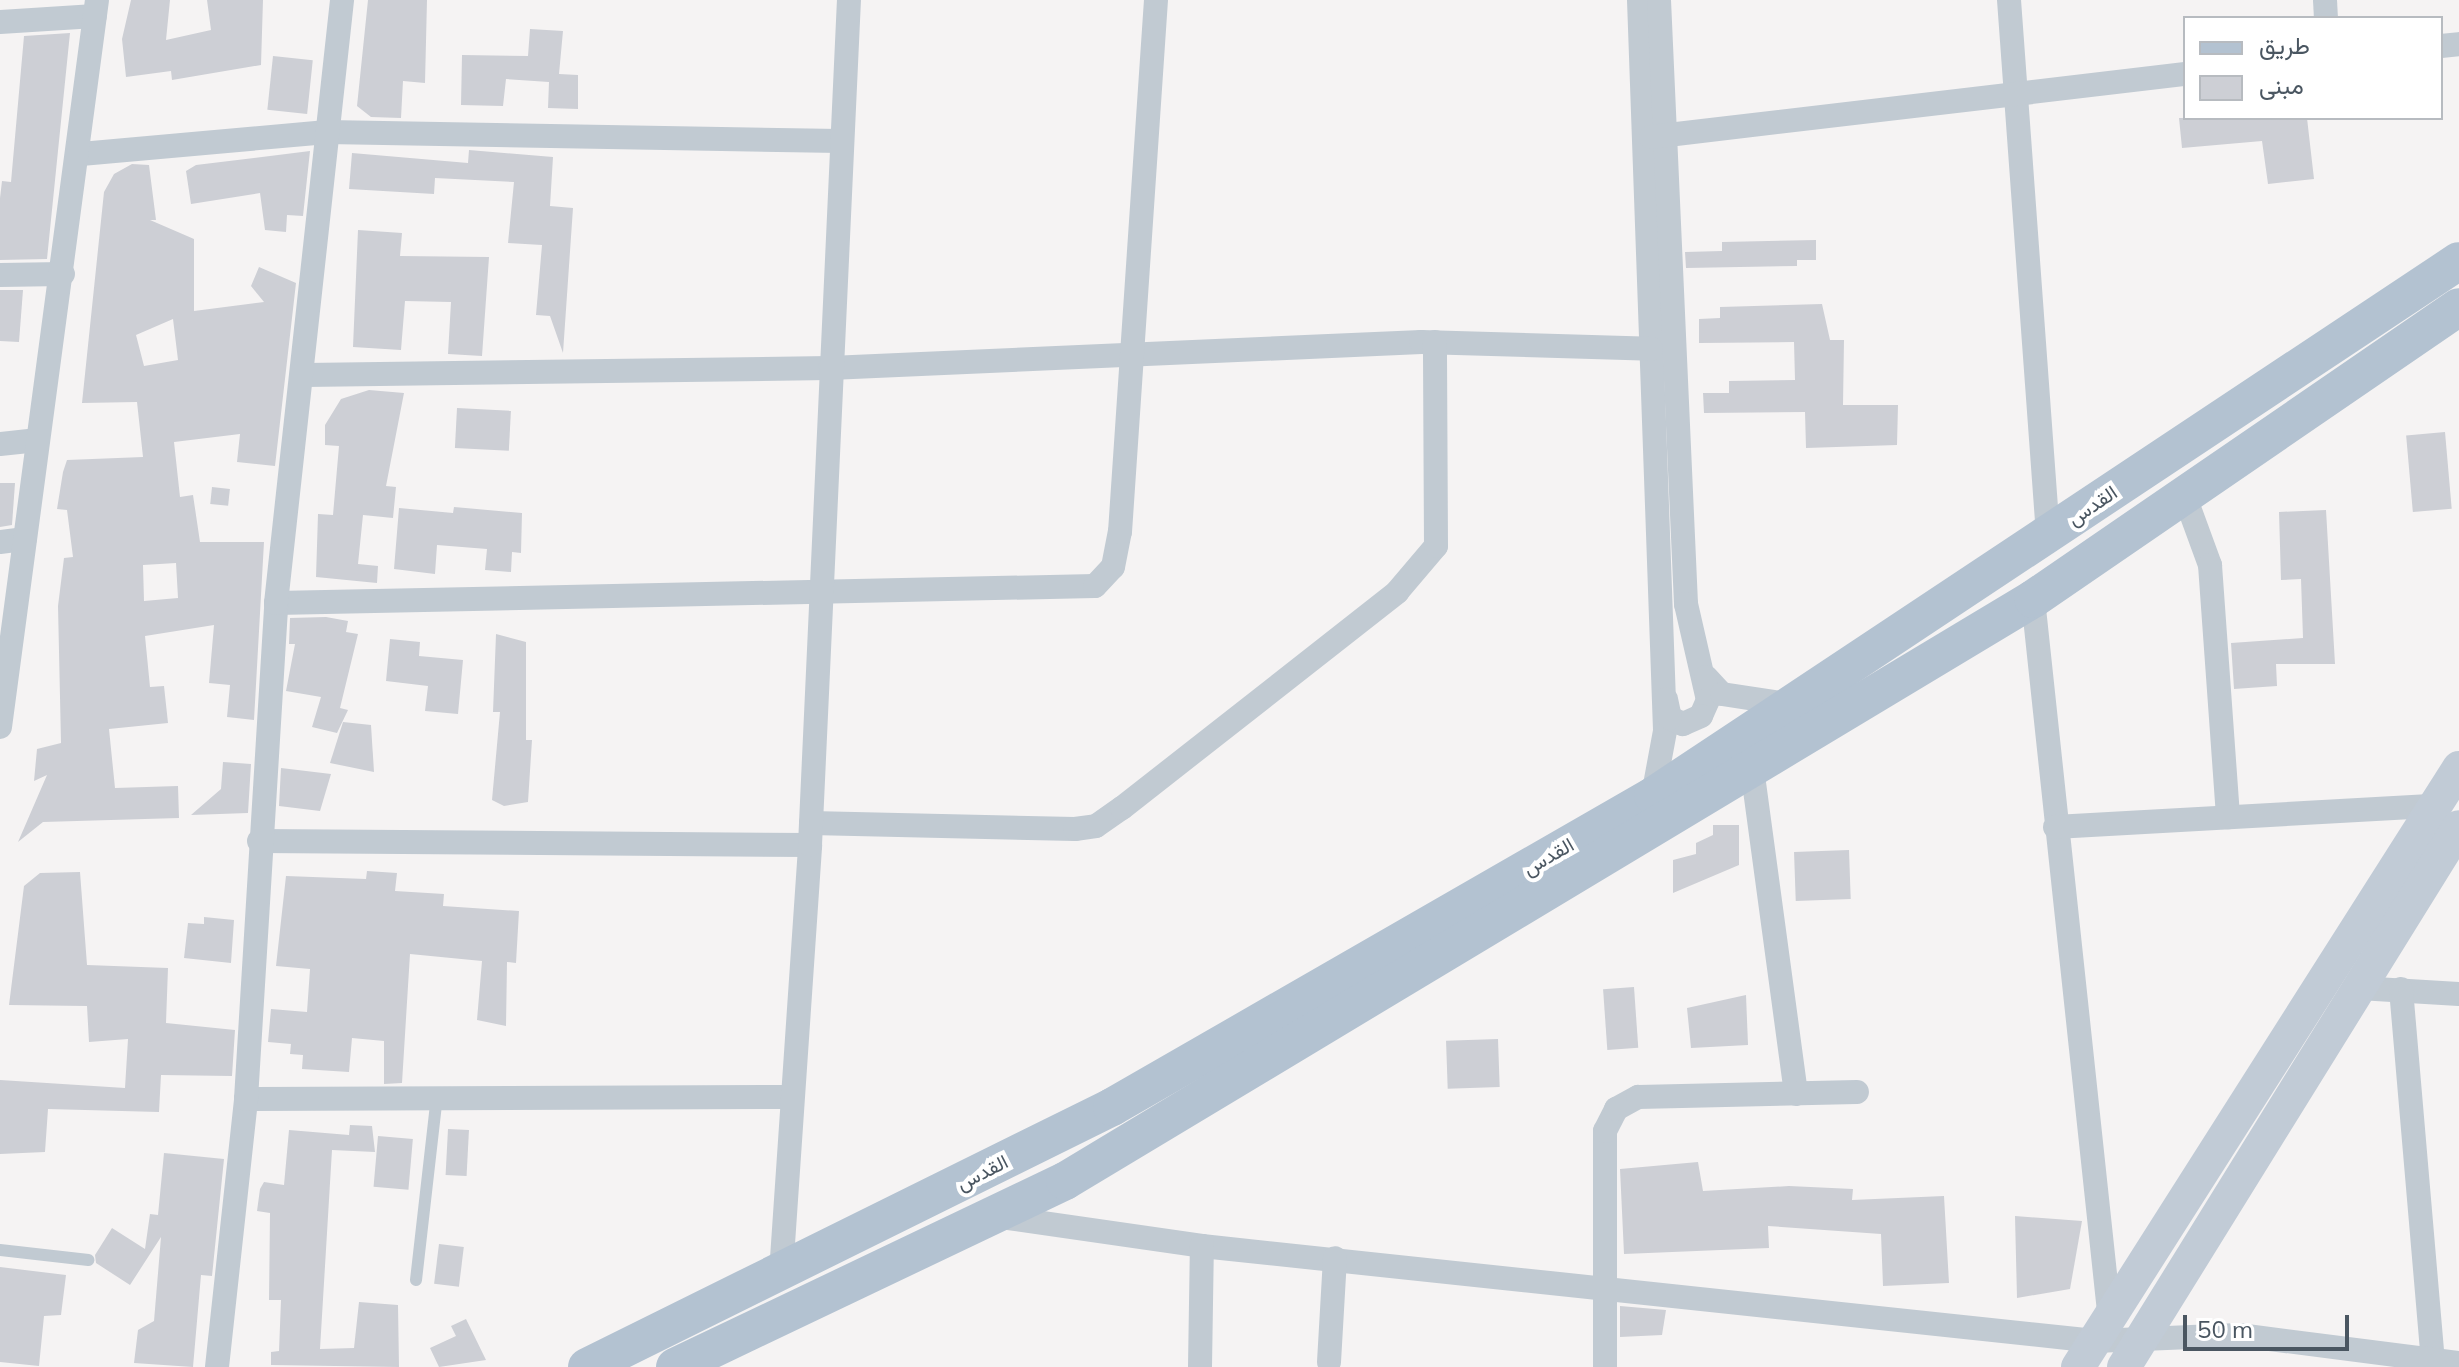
<!DOCTYPE html>
<html>
<head>
<meta charset="utf-8">
<style>
  body { margin:0 }
  #map { position:relative; width:2459px; height:1367px; overflow:hidden; background:#f5f3f3; font-family:Mulish,Vazirmatn,sans-serif }
  div>[style] { position:absolute }
  [style*='--x'] { left:calc(var(--x)*1px); top:calc(var(--y)*1px); width:calc(var(--w)*1px); rotate:calc(var(--a)*1deg) }
  .building>* { inset:0; background:#cdcfd5; transform-origin:0 0 }
  .lane>* { height:12px; margin:-6px; padding:0 6px; transform-origin:6px; border-radius:6px; background:#c1cad2 }
  .street>* { height:24px; margin:-12px; padding:0 12px; transform-origin:12px; border-radius:12px; background:#c1cad2 }
  .secondary>* { height:34px; margin:-17px; padding:0 17px; transform-origin:17px; border-radius:17px; background:#c1cbd6 }
  .primary>* { height:38px; margin:-19px; padding:0 19px; transform-origin:19px; border-radius:19px; background:#b3c2d1 }
  span { translate:-50% -50%; white-space:nowrap; text-align:center; line-height:1.15; -webkit-text-stroke:8px #fff; paint-order:stroke }
  .street-label { font-size:20px; color:#4a5661 }
  .legend { position:absolute; left:2183px; top:16px; width:260px; height:104px; box-sizing:border-box; background:#fff; border:2px solid #b7bbc0; margin:0; padding:10px 14px; list-style:none; font-size:24px; color:#4a5661 }
  .legend li { display:flex; align-items:center; gap:16px; height:40px }
  .legend b { width:40px; border:2px solid #b7bbc0 }
  .scale { position:absolute; left:2183px; top:1315px; width:166px; height:36px; box-sizing:border-box; border:4px solid #4a5661; border-top:0; padding-left:10px; font-size:24px; line-height:28px; white-space:nowrap; color:#4a5661; -webkit-text-stroke:6px #fff; paint-order:stroke }
</style>
</head>
<body>
<div id="map">
  <div class="building">
    <div style="clip-path:polygon(131px 0,170px 0,166px 40px,211px 30px,207px 0,263px 0,261px 65px,172px 80px,171px 71px,126px 77px,122px 39px)"></div>
    <div style="clip-path:polygon(368px 0,427px 0,425px 83px,403px 81px,401px 118px,371px 117px,357px 106px)"></div>
    <div style="clip-path:polygon(530px 29px,563px 31px,559px 74px,578px 75px,578px 109px,548px 108px,549px 82px,506px 79px,503px 106px,461px 105px,462px 55px,528px 56px)"></div>
    <div style="clip-path:polygon(70px 33px,47px 259px,0 260px,0 198px,2px 181px,11px 182px,24px 36px)"></div>
    <div style="left:273px;top:56px;width:40px;height:54px;rotate:6deg"></div>
    <div style="clip-path:polygon(2179px 118px,2307px 118px,2314px 179px,2268px 184px,2262px 141px,2182px 148px)"></div>
    <div style="clip-path:polygon(469px 150px,553px 157px,550px 206px,573px 208px,563px 353px,550px 316px,536px 315px,542px 245px,508px 243px,514px 182px,435px 178px,434px 194px,349px 189px,352px 153px,468px 163px)"></div>
    <div style="clip-path:polygon(310px 151px,303px 216px,287px 215px,286px 232px,265px 230px,260px 193px,191px 204px,186px 171px,196px 165px)"></div>
    <div style="clip-path:polygon(evenodd,132px 164px,149px 165px,156px 220px,150px 220px,194px 239px,194px 311px,264px 302px,251px 286px,259px 267px,296px 283px,275px 466px,237px 462px,240px 434px,174px 442px,180px 497px,193px 495px,200px 542px,264px 542px,254px 720px,227px 717px,230px 685px,209px 683px,214px 625px,145px 636px,150px 687px,164px 686px,168px 723px,109px 729px,115px 788px,178px 786px,179px 818px,43px 822px,18px 842px,47px 775px,34px 781px,37px 749px,61px 743px,58px 606px,64px 558px,73px 557px,67px 510px,57px 509px,63px 472px,67px 460px,143px 457px,137px 402px,82px 403px,104px 192px,114px 174px,132px 164px,173px 319px,178px 360px,144px 366px,136px 335px,173px 319px,132px 164px,176px 563px,178px 598px,144px 601px,143px 565px,176px 563px)"></div>
    <div style="clip-path:polygon(358px 230px,402px 233px,400px 256px,489px 257px,482px 356px,448px 354px,451px 302px,405px 301px,401px 350px,353px 347px)"></div>
    <div style="clip-path:polygon(1816px 240px,1816px 260px,1797px 260px,1797px 266px,1686px 268px,1685px 252px,1722px 251px,1722px 242px)"></div>
    <div style="clip-path:polygon(0 290px,23px 290px,19px 342px,0 341px)"></div>
    <div style="clip-path:polygon(1822px 304px,1830px 340px,1844px 340px,1843px 405px,1898px 405px,1897px 445px,1806px 448px,1805px 412px,1704px 413px,1703px 393px,1729px 393px,1729px 381px,1795px 380px,1794px 342px,1699px 343px,1699px 319px,1720px 318px,1720px 307px)"></div>
    <div style="clip-path:polygon(369px 390px,404px 393px,386px 486px,396px 487px,393px 518px,363px 515px,358px 564px,378px 566px,377px 583px,316px 577px,318px 514px,333px 515px,339px 446px,325px 445px,325px 425px,341px 399px)"></div>
    <div style="left:457px;top:408px;width:54px;height:40px;rotate:3deg"></div>
    <div style="left:2445px;top:432px;width:77px;height:39px;rotate:85deg"></div>
    <div style="clip-path:polygon(0 483px,15px 483px,12px 525px,0 527px)"></div>
    <div style="left:212px;top:487px;width:18px;height:17px;rotate:6deg"></div>
    <div style="clip-path:polygon(454px 507px,522px 513px,521px 553px,512px 552px,511px 572px,485px 570px,487px 549px,437px 545px,435px 574px,394px 569px,399px 508px,453px 513px)"></div>
    <div style="clip-path:polygon(2326px 510px,2335px 664px,2276px 664px,2277px 686px,2234px 689px,2231px 643px,2303px 638px,2301px 579px,2281px 580px,2279px 512px)"></div>
    <div style="clip-path:polygon(326px 617px,348px 621px,346px 632px,358px 634px,340px 708px,348px 710px,337px 733px,312px 727px,321px 697px,286px 691px,295px 644px,289px 644px,290px 618px)"></div>
    <div style="clip-path:polygon(496px 634px,526px 642px,526px 740px,532px 740px,528px 802px,504px 806px,492px 800px,500px 712px,493px 712px)"></div>
    <div style="clip-path:polygon(390px 639px,420px 642px,419px 656px,463px 660px,458px 714px,425px 711px,428px 686px,386px 681px)"></div>
    <div style="clip-path:polygon(343px 722px,371px 725px,374px 772px,330px 763px)"></div>
    <div style="clip-path:polygon(223px 762px,251px 764px,248px 813px,191px 815px,221px 789px)"></div>
    <div style="clip-path:polygon(281px 768px,331px 774px,320px 811px,279px 806px)"></div>
    <div style="clip-path:polygon(1713px 825px,1739px 825px,1739px 865px,1673px 893px,1673px 860px,1696px 854px,1696px 843px,1713px 835px)"></div>
    <div style="left:1849px;top:850px;width:49px;height:55px;rotate:88deg"></div>
    <div style="clip-path:polygon(367px 871px,397px 873px,395px 891px,444px 894px,443px 906px,519px 911px,516px 963px,507px 962px,506px 1026px,477px 1020px,482px 961px,410px 954px,402px 1083px,384px 1084px,384px 1041px,352px 1038px,349px 1072px,302px 1069px,303px 1055px,290px 1054px,291px 1044px,268px 1042px,271px 1009px,307px 1012px,310px 969px,276px 966px,286px 876px,366px 879px)"></div>
    <div style="clip-path:polygon(80px 872px,87px 965px,168px 968px,166px 1023px,235px 1030px,232px 1076px,161px 1075px,159px 1112px,48px 1109px,45px 1152px,0 1154px,0 1080px,125px 1088px,128px 1039px,89px 1042px,87px 1006px,9px 1005px,24px 886px,40px 873px)"></div>
    <div style="clip-path:polygon(204px 917px,234px 920px,231px 963px,184px 958px,188px 923px,204px 924px)"></div>
    <div style="left:1634px;top:987px;width:61px;height:31px;rotate:86deg"></div>
    <div style="clip-path:polygon(1746px 995px,1748px 1045px,1691px 1048px,1687px 1008px)"></div>
    <div style="left:1498px;top:1039px;width:48px;height:52px;rotate:88deg"></div>
    <div style="clip-path:polygon(350px 1125px,372px 1126px,375px 1152px,332px 1150px,320px 1349px,354px 1348px,359px 1302px,398px 1305px,399px 1367px,271px 1365px,271px 1352px,279px 1351px,281px 1300px,269px 1300px,270px 1213px,257px 1211px,260px 1189px,264px 1182px,284px 1185px,289px 1130px,349px 1135px)"></div>
    <div style="left:448px;top:1129px;width:21px;height:46px;rotate:3deg"></div>
    <div style="left:378px;top:1136px;width:35px;height:51px;rotate:5deg"></div>
    <div style="clip-path:polygon(164px 1153px,224px 1159px,212px 1276px,201px 1275px,193px 1367px,134px 1363px,138px 1330px,154px 1321px,161px 1237px,130px 1285px,96px 1263px,95px 1255px,112px 1228px,145px 1249px,150px 1214px,158px 1215px)"></div>
    <div style="clip-path:polygon(1698px 1162px,1703px 1191px,1789px 1186px,1853px 1189px,1852px 1200px,1944px 1196px,1949px 1283px,1883px 1286px,1881px 1234px,1768px 1226px,1769px 1248px,1624px 1254px,1620px 1169px)"></div>
    <div style="clip-path:polygon(2015px 1216px,2082px 1221px,2070px 1289px,2017px 1298px)"></div>
    <div style="left:439px;top:1244px;width:25px;height:40px;rotate:7deg"></div>
    <div style="clip-path:polygon(0 1267px,66px 1275px,61px 1315px,44px 1316px,39px 1366px,0 1362px)"></div>
    <div style="clip-path:polygon(1620px 1306px,1666px 1310px,1662px 1335px,1620px 1337px)"></div>
    <div style="clip-path:polygon(466px 1319px,486px 1360px,439px 1367px,430px 1348px,456px 1336px,451px 1326px)"></div>
  </div>
  <div class="lane">
    <div style="--x:0;--y:1250;--w:89;--a:6.5"></div>
    <div style="--x:416;--y:1280;--w:186;--a:-83.5"></div>
  </div>
  <div class="street">
    <div style="--x:1639;--y:0;--w:731;--a:87.96"></div>
    <div style="--x:1665;--y:731;--w:66;--a:100.5"></div>
    <div style="--x:1659;--y:0;--w:605;--a:87.44"></div>
    <div style="--x:1686;--y:604;--w:98;--a:77.1"></div>
    <div style="--x:1708;--y:700;--w:17;--a:114"></div>
    <div style="--x:1701;--y:716;--w:20;--a:156"></div>
    <div style="--x:1683;--y:724;--w:14;--a:-155"></div>
    <div style="--x:1670;--y:718;--w:19;--a:-102"></div>
    <div style="--x:2009;--y:0;--w:536;--a:85.83"></div>
    <div style="--x:2325;--y:0;--w:18;--a:87"></div>
    <div style="--x:0;--y:22;--w:95;--a:-3.6"></div>
    <div style="--x:2441;--y:46;--w:18;--a:-6"></div>
    <div style="--x:1651;--y:137;--w:538;--a:-6.73"></div>
    <div style="--x:81;--y:154;--w:247;--a:-5.1"></div>
    <div style="--x:327;--y:132;--w:513;--a:1.01"></div>
    <div style="--x:0;--y:275;--w:63;--a:-0.9"></div>
    <div style="--x:305;--y:375;--w:525;--a:-0.76"></div>
    <div style="--x:830;--y:368;--w:592;--a:-2.52"></div>
    <div style="--x:1421;--y:342;--w:230;--a:1.7"></div>
    <div style="--x:0;--y:444;--w:38;--a:-6"></div>
    <div style="--x:2184;--y:494;--w:76;--a:69.9"></div>
    <div style="--x:2210;--y:565;--w:253;--a:85.9"></div>
    <div style="--x:0;--y:542;--w:25;--a:-7"></div>
    <div style="--x:2033;--y:599;--w:726;--a:83.91"></div>
    <div style="--x:276;--y:603;--w:819;--a:-1.19"></div>
    <div style="--x:1095;--y:586;--w:26;--a:-47"></div>
    <div style="--x:1113;--y:567;--w:36;--a:-79"></div>
    <div style="--x:1120;--y:532;--w:533;--a:-86.13"></div>
    <div style="--x:1706;--y:677;--w:23;--a:47"></div>
    <div style="--x:1722;--y:694;--w:67;--a:8.6"></div>
    <div style="--x:0;--y:727;--w:733;--a:-82.4"></div>
    <div style="--x:1752;--y:768;--w:329;--a:82.3"></div>
    <div style="--x:811;--y:823;--w:264;--a:1.3"></div>
    <div style="--x:1075;--y:829;--w:21;--a:-8"></div>
    <div style="--x:1096;--y:826;--w:32;--a:-35"></div>
    <div style="--x:1122;--y:808;--w:350;--a:-38.1"></div>
    <div style="--x:1397;--y:592;--w:60;--a:-49.7"></div>
    <div style="--x:1436;--y:546;--w:204;--a:-90.3"></div>
    <div style="--x:2055;--y:827;--w:380;--a:-3.2"></div>
    <div style="--x:259;--y:841;--w:551;--a:0.42"></div>
    <div style="--x:2359;--y:988;--w:100;--a:3.4"></div>
    <div style="--x:2401;--y:989;--w:371;--a:85.1"></div>
    <div style="--x:246;--y:1099;--w:545;--a:-0.21"></div>
    <div style="--x:1001;--y:1217;--w:203;--a:8.2"></div>
    <div style="--x:1202;--y:1246;--w:898;--a:6.07"></div>
    <div style="--x:2095;--y:1341;--w:144;--a:-2.4"></div>
    <div style="--x:2239;--y:1335;--w:222;--a:7.3"></div>
    <div style="--x:781;--y:1273;--w:429;--a:-86.1"></div>
    <div style="--x:810;--y:845;--w:846;--a:-87.36"></div>
    <div style="--x:1329;--y:1362;--w:104;--a:-86.7"></div>
    <div style="--x:217;--y:1367;--w:270;--a:-83.8"></div>
    <div style="--x:246;--y:1099;--w:497;--a:-86.5"></div>
    <div style="--x:276;--y:603;--w:607;--a:-83.75"></div>
    <div style="--x:1200;--y:1367;--w:121;--a:-89.1"></div>
    <div style="--x:1605;--y:1367;--w:236;--a:-90"></div>
    <div style="--x:1605;--y:1131;--w:25;--a:-63"></div>
    <div style="--x:1616;--y:1109;--w:25;--a:-29"></div>
    <div style="--x:1638;--y:1097;--w:219;--a:-1.3"></div>
  </div>
  <div class="secondary">
    <div style="--x:2078;--y:1367;--w:710;--a:-57.54"></div>
    <div style="--x:2124;--y:1367;--w:635;--a:-58.19"></div>
  </div>
  <div class="primary">
    <div style="--x:587;--y:1367;--w:586;--a:-26.35"></div>
    <div style="--x:1112;--y:1107;--w:624;--a:-29.89"></div>
    <div style="--x:1653;--y:796;--w:967;--a:-33.58"></div>
    <div style="--x:675;--y:1367;--w:432;--a:-25.5"></div>
    <div style="--x:1065;--y:1181;--w:1129;--a:-31.02"></div>
    <div style="--x:2033;--y:599;--w:516;--a:-34.43"></div>
  </div>
  <div class="street-label">
    <span style="left:2092px;top:505px;rotate:-34deg">القدس</span>
    <span style="left:1548px;top:856px;rotate:-30deg">القدس</span>
    <span style="left:982px;top:1172px;rotate:-27deg">القدس</span>
  </div>
  <ul class="legend">
  <li><b style="height:10px;background:#b3c2d1"></b>طريق</li>
  <li><b style="height:22px;background:#cdcfd5"></b>مبنى</li>
  </ul>
  <div class="scale">50 m</div>
</div>
</body>
</html>
